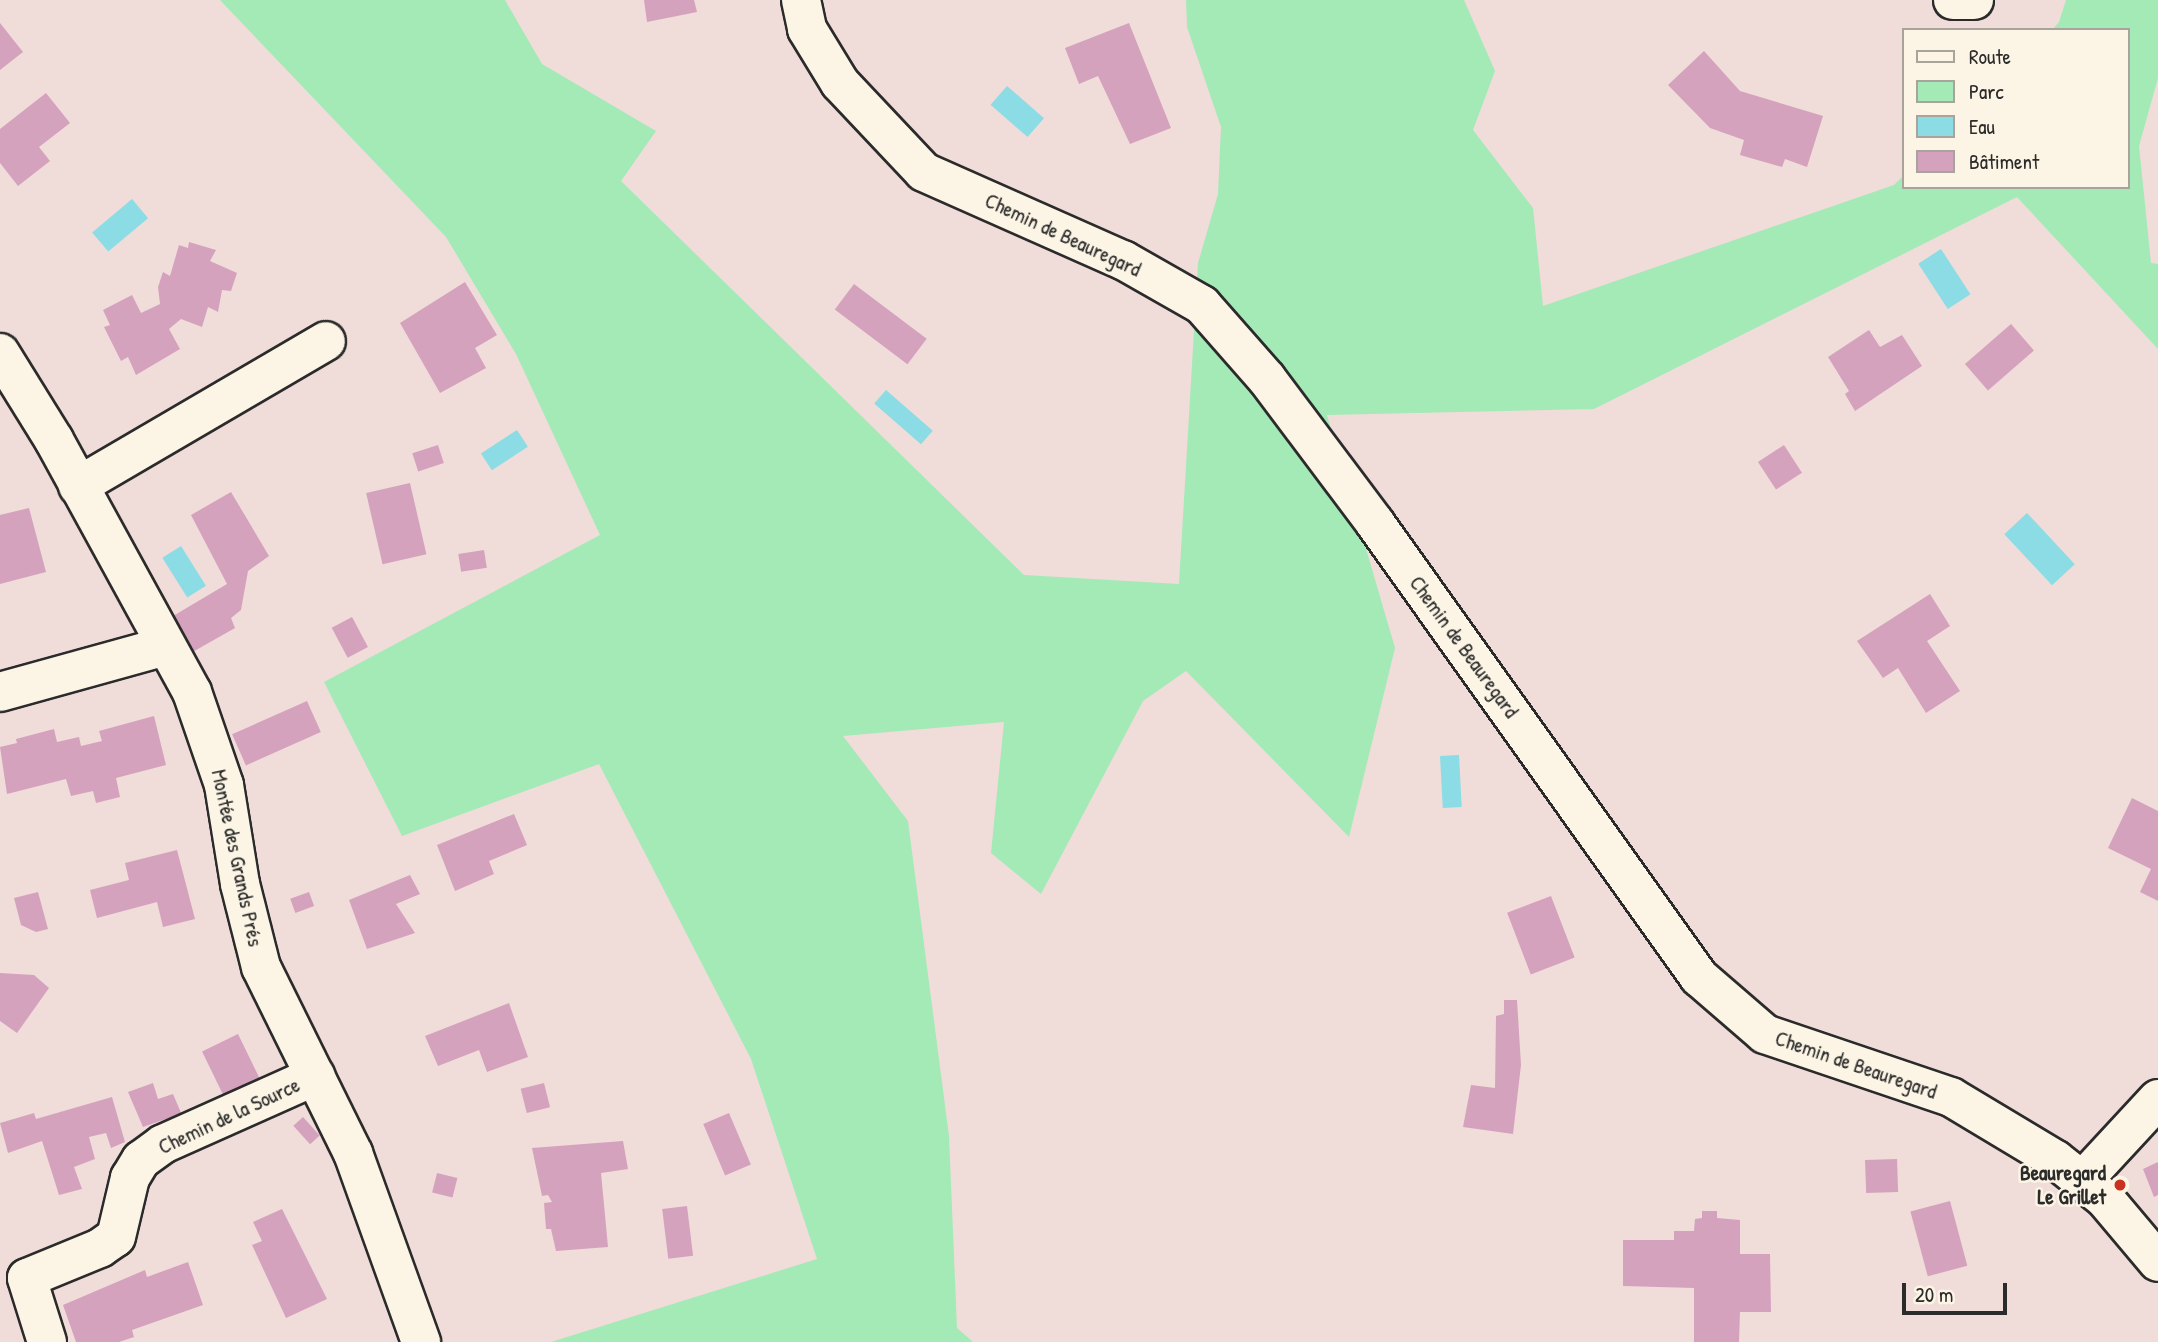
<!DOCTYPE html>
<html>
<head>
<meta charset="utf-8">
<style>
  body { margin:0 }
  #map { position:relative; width:2158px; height:1342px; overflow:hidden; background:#f0dcd9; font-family:"Patrick Hand",sans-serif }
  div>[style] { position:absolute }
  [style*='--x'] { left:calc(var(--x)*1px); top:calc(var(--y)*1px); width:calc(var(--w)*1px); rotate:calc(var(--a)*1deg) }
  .green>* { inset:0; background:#a3eab7 }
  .water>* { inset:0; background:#8bdce5; transform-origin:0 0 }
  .building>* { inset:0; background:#d5a2be; transform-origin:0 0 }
  .roads { filter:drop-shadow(2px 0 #2b2b2b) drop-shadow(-2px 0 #2b2b2b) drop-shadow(0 2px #2b2b2b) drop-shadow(0 -2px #2b2b2b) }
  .minor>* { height:38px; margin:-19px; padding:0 19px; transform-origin:19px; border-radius:19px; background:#fcf5e5 }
  .dots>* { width:19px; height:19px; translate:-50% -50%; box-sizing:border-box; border:4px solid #fcf5e5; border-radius:50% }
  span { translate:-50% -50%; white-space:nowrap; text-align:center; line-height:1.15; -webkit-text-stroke:5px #fcf5e5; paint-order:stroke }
  .street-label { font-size:21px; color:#2b2b2b }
  .poi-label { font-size:21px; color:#2b2b2b; font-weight:700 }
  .right { translate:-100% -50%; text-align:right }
  .legend { position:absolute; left:1902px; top:28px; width:228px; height:161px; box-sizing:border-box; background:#fcf5e5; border:2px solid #a8a49b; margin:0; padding:9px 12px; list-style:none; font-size:21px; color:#2b2b2b }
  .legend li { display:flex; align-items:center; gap:14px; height:35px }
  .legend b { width:35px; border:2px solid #a8a49b }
  .scale { position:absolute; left:1902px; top:1283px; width:105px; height:32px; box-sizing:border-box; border:4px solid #2b2b2b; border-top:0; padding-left:9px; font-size:21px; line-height:24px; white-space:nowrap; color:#2b2b2b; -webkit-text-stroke:5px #fcf5e5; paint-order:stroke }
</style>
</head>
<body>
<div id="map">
  <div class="green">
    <div style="clip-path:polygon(220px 0,505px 0,542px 64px,656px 131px,621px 181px,1024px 575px,1179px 584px,1198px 263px,1218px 194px,1221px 127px,1187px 27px,1186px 0,1464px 0,1495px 71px,1473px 130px,1533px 208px,1543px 306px,1894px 185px,1904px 175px,1904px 187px,2128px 187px,2128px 30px,2052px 30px,2059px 22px,2066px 0,2158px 0,2158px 78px,2139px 146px,2151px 263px,2158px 264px,2158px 349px,2017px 197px,1594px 409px,1327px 415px,1395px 648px,1349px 837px,1186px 671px,1143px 701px,1041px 894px,991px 853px,1004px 722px,843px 736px,908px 821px,949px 1136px,957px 1328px,973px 1342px,551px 1342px,817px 1259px,751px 1059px,599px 764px,402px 836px,324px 682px,600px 535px,516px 354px,446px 237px)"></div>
  </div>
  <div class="water">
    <div style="left:1007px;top:86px;width:49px;height:25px;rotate:41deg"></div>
    <div style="left:132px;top:199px;width:25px;height:52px;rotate:50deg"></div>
    <div style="left:1941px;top:249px;width:54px;height:27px;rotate:57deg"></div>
    <div style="left:886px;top:390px;width:62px;height:18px;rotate:41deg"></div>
    <div style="left:517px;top:430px;width:20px;height:43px;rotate:57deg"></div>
    <div style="left:2027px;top:513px;width:70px;height:31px;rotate:47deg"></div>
    <div style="left:181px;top:546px;width:47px;height:22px;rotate:58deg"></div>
    <div style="left:1459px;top:755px;width:52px;height:19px;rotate:87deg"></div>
  </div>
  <div class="building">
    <div style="clip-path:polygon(644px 0,694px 0,697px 12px,647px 22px)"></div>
    <div style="clip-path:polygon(0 23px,23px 52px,0 70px)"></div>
    <div style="clip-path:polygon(1129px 23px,1171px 128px,1130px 144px,1098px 76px,1079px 84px,1065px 48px)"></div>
    <div style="clip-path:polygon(1704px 51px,1740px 91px,1823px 116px,1807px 167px,1785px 159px,1782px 167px,1740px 155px,1744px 140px,1710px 128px,1668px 85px)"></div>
    <div style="clip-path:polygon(46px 93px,70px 123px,39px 147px,50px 161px,18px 186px,0 163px,0 129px)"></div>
    <div style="clip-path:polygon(189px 242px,216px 250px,210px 261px,237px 273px,231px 291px,222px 290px,218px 312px,208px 307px,202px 327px,181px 319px,169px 329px,180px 349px,136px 375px,128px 357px,121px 361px,104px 327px,110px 325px,103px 310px,132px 295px,141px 313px,160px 304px,158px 287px,163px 272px,170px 276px,179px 245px,188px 248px)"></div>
    <div style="clip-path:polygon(465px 282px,497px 335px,475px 348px,486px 368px,440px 393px,400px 323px)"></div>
    <div style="left:854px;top:284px;width:91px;height:32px;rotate:37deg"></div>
    <div style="left:2011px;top:324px;width:35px;height:61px;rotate:49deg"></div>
    <div style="clip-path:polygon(1869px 330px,1880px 347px,1902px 335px,1922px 366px,1855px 411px,1845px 394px,1849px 391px,1828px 357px)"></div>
    <div style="left:438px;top:445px;width:19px;height:27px;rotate:72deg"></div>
    <div style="left:1784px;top:445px;width:33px;height:31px;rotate:57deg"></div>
    <div style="left:410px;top:483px;width:73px;height:45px;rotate:77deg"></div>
    <div style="clip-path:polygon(231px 492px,269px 556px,248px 571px,241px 610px,231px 618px,235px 628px,189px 654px,168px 619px,227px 584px,191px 515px)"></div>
    <div style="clip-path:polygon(29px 508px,46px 572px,0 584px,0 515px)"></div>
    <div style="left:484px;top:550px;width:18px;height:26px;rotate:81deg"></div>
    <div style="clip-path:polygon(1930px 594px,1950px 626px,1927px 641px,1960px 691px,1926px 713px,1898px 668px,1883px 678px,1857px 641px)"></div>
    <div style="left:352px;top:617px;width:34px;height:23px;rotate:62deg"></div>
    <div style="left:307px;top:701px;width:34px;height:82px;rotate:66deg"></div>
    <div style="clip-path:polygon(154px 716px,166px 765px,116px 778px,120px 797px,96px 803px,93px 791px,71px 796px,66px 779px,7px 794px,0 747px,17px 743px,16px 739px,54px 729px,57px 742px,79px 737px,81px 746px,102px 741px,99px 731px)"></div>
    <div style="clip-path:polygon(2132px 798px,2158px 811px,2158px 901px,2140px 892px,2151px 869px,2108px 848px)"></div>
    <div style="clip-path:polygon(514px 814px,527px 845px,489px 861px,494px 874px,455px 891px,437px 845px)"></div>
    <div style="clip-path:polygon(177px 850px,195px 919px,163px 927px,157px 902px,97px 918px,90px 890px,129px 880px,125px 863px)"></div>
    <div style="clip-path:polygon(410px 875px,420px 894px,396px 904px,415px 933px,367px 949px,349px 900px)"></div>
    <div style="clip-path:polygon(38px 892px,48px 929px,36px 932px,21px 925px,14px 898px)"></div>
    <div style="left:309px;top:892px;width:15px;height:20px;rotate:70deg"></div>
    <div style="left:1551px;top:896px;width:66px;height:47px;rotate:69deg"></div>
    <div style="clip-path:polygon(0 973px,34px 975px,49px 988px,17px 1033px,0 1021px)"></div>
    <div style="clip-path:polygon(1504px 1000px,1517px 1000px,1521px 1065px,1513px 1134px,1463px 1127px,1471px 1085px,1495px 1088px,1496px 1016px,1504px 1014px)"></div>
    <div style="clip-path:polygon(509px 1003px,528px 1057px,487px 1072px,479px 1050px,438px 1066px,425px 1036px)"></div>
    <div style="left:238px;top:1034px;width:53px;height:40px;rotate:64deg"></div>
    <div style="clip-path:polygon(153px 1083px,158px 1099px,173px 1094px,187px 1127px,171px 1133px,166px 1119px,143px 1127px,128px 1092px)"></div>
    <div style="left:544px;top:1083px;width:25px;height:24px;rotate:76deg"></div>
    <div style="clip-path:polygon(112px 1097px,125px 1142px,111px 1148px,106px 1133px,89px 1137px,95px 1159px,74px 1167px,82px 1189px,59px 1195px,42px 1141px,8px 1153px,0 1123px,34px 1113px,36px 1119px)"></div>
    <div style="left:729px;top:1113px;width:56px;height:28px;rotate:67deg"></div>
    <div style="left:303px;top:1117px;width:25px;height:13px;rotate:48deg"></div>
    <div style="clip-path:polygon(623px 1141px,628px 1169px,601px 1173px,608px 1247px,556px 1251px,551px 1229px,546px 1229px,544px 1203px,552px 1202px,548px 1195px,542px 1196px,532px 1148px)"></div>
    <div style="left:1897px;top:1159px;width:33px;height:32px;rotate:88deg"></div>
    <div style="clip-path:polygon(2158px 1162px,2158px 1195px,2154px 1197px,2143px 1169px)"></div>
    <div style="left:437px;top:1173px;width:21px;height:20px;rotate:14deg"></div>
    <div style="left:1950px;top:1201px;width:67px;height:41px;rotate:75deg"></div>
    <div style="left:687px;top:1206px;width:50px;height:25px;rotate:83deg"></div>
    <div style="clip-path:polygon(282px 1209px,327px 1299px,286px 1318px,252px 1245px,262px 1241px,253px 1222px)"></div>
    <div style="clip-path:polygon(1702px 1211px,1717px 1211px,1717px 1218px,1740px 1220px,1740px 1254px,1770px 1254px,1771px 1312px,1740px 1312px,1739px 1342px,1694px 1342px,1694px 1288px,1623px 1286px,1623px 1240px,1674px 1240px,1674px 1231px,1694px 1231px,1695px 1219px,1702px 1218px)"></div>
    <div style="clip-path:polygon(188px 1262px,203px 1305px,132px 1330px,134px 1337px,119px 1342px,76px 1342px,63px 1305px,145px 1270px,147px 1277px)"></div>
  </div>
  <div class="roads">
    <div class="minor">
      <div style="--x:801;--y:0;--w:30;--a:78"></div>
      <div style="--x:807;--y:29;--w:63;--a:58.6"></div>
      <div style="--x:840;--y:83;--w:122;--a:46.7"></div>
      <div style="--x:924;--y:172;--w:218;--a:23.9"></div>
      <div style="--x:1123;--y:260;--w:91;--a:29.7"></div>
      <div style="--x:1202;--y:305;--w:98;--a:48.7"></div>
      <div style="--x:1267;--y:379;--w:180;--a:53.1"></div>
      <div style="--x:1375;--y:523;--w:558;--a:54.49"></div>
      <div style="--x:1699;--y:977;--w:87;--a:40.8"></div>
      <div style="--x:1765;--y:1034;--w:196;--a:18.7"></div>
      <div style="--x:1951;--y:1097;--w:122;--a:31"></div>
      <div style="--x:2056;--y:1160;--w:63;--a:38.5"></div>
      <div style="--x:2105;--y:1199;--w:82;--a:49.9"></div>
      <div style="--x:1953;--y:0;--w:21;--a:0"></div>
      <div style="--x:0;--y:353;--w:102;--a:58.2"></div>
      <div style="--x:54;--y:440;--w:287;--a:61.3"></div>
      <div style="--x:192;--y:692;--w:98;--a:71"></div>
      <div style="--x:224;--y:785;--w:100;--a:80.8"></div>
      <div style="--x:240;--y:884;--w:86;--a:75.8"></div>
      <div style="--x:261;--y:967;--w:208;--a:63.7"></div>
      <div style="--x:353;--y:1153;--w:201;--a:70.2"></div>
      <div style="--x:78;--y:486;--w:287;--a:-30.3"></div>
      <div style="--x:0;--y:692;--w:172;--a:-15.5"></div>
      <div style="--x:2084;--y:1179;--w:109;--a:-47.2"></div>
      <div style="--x:47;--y:1342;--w:67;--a:-107.4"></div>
      <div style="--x:27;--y:1278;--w:79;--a:-22.3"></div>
      <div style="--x:100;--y:1248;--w:19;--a:-35"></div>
      <div style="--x:116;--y:1237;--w:61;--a:-76.7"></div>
      <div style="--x:130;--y:1178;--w:21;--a:-59"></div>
      <div style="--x:141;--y:1160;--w:27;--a:-36"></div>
      <div style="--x:163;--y:1144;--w:167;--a:-24.1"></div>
    </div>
  </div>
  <div class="dots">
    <div style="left:2120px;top:1185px;background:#c8321e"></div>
  </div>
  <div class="street-label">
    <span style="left:1063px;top:235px;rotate:25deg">Chemin de Beauregard</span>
    <span style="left:1464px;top:647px;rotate:54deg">Chemin de Beauregard</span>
    <span style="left:237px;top:858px;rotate:78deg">Montée des Grands Prés</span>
    <span style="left:1856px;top:1065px;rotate:19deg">Chemin de Beauregard</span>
    <span style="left:229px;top:1116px;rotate:-25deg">Chemin de la Source</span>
  </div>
  <div class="poi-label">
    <span class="right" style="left:2106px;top:1185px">Beauregard<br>Le Grillet</span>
  </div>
  <ul class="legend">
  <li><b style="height:9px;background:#fcf5e5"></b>Route</li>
  <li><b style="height:19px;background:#a3eab7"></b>Parc</li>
  <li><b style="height:19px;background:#8bdce5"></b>Eau</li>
  <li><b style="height:19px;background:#d5a2be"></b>Bâtiment</li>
  </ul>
  <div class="scale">20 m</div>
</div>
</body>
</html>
